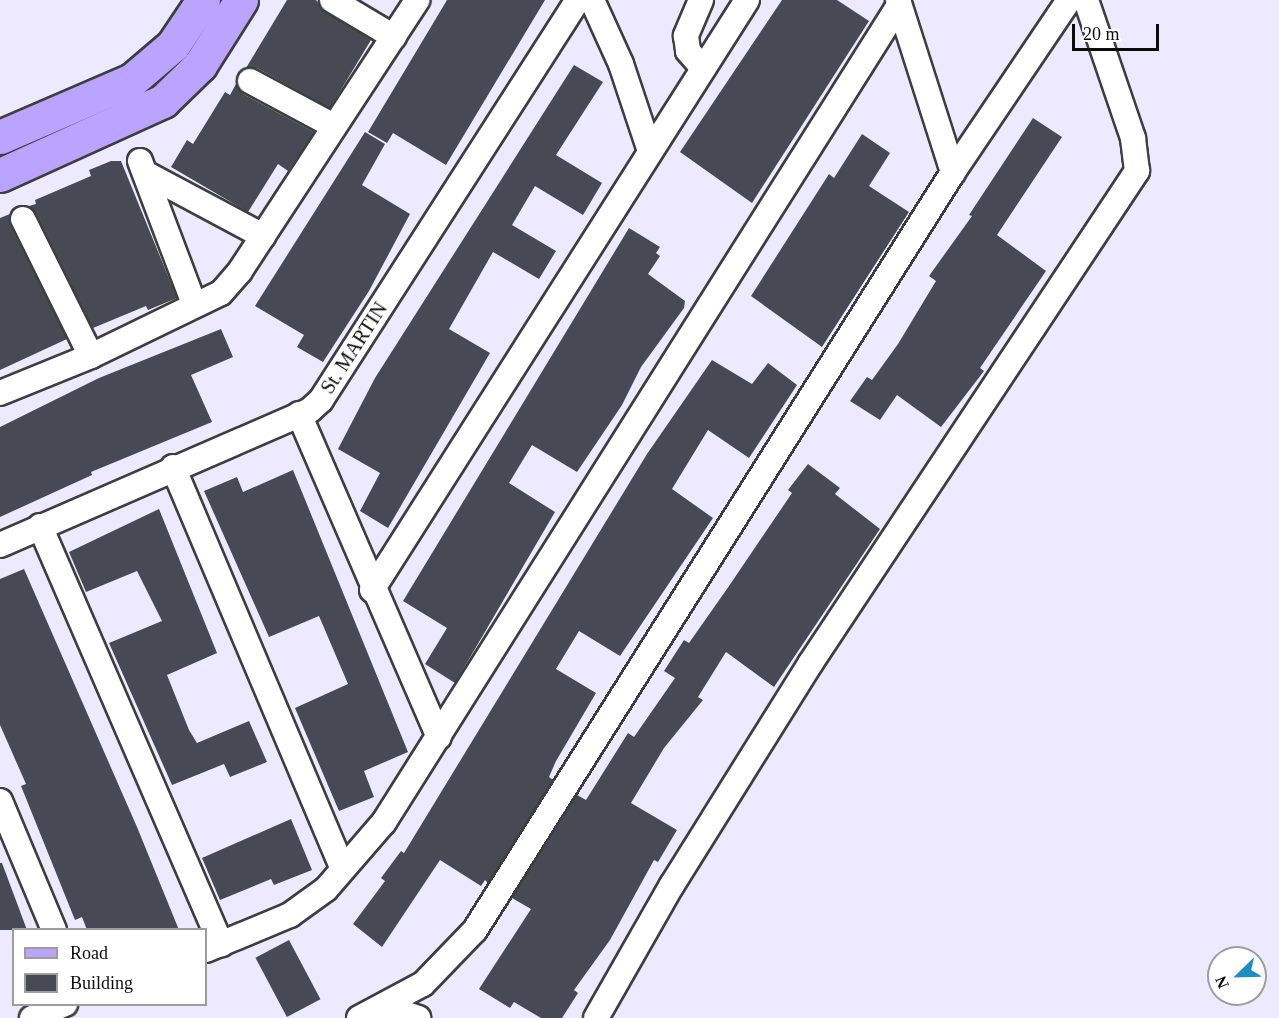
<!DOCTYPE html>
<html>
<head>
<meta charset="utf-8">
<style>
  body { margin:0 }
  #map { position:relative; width:1279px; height:1018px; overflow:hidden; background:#ede9ff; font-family:"Times New Roman",serif }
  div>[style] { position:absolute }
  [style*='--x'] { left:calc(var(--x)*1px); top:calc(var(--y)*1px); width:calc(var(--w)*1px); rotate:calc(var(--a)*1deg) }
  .building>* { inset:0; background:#474a54; transform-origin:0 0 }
  .roads { filter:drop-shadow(2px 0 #3e3e3e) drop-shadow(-2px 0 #3e3e3e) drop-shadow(0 2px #3e3e3e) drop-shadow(0 -2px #3e3e3e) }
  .street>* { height:24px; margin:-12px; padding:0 12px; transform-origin:12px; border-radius:12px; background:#fff }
  .secondary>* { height:33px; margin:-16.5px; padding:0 16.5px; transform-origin:16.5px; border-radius:16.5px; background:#bba4ff }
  span { translate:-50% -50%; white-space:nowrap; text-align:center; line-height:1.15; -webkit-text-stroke:6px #fff; paint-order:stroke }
  .street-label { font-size:20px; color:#0b0b0b }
  .legend { position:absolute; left:12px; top:928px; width:195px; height:78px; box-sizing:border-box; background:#fff; border:2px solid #9d9d9d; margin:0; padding:8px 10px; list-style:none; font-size:18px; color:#0b0b0b }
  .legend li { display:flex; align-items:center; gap:12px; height:30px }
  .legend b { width:30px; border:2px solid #9d9d9d }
  .north { position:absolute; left:1207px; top:946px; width:60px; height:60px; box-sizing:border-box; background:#fff; border:2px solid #9d9d9d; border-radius:50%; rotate:247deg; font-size:16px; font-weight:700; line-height:24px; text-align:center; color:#0b0b0b }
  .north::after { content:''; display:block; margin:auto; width:21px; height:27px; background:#1d8ec1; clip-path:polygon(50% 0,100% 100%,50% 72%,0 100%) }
  .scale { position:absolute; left:1072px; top:24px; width:87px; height:27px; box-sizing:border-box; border:3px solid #0b0b0b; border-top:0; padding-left:8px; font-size:18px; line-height:21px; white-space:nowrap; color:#0b0b0b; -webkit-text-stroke:4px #fff; paint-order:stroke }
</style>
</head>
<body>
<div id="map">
  <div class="building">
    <div style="clip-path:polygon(287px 0,316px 0,325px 12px,371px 40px,330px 108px,257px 68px,246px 68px)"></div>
    <div style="clip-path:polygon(447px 0,545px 0,446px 165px,393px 133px,387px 143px,368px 132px)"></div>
    <div style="clip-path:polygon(782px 0,837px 0,869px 21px,752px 203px,680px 152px)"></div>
    <div style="clip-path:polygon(574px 65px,603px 82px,556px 155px,602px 183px,583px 215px,535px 186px,512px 225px,556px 251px,539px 279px,493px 252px,449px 329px,490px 353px,388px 528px,360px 511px,380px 473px,338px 449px,375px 378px)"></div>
    <div style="clip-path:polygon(236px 84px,243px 94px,314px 132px,288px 171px,278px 164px,248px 212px,171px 167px,187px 140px,193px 144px,225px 92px,230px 95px)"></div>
    <div style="clip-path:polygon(1033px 118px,1062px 137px,997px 235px,1046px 271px,980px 368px,984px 371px,941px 427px,897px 395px,880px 420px,850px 401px,867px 377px,872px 380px,898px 344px,936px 281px,929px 276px,972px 216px,969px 215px)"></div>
    <div style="clip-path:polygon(365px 132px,385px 144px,362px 185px,410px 214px,369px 291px,323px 362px,297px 347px,304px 335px,255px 306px)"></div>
    <div style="clip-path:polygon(862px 134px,890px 153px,869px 186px,909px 212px,822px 347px,751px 296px,829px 174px,834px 178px)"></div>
    <div style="clip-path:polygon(111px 161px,121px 161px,177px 298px,148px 310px,146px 306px,93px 328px,36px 213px,29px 206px,36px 204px,35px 200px,91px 176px,89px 170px)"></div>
    <div style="clip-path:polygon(10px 214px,10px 225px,67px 339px,0 370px,0 218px)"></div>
    <div style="clip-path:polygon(629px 228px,660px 247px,656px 253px,660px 256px,648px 274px,685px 301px,684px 308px,641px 367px,622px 405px,577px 472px,532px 445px,509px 483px,555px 512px,455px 683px,425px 664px,447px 628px,403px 601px)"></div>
    <div style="clip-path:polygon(221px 329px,233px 357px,191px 375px,212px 422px,91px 472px,92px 475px,0 517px,0 427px,99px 378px)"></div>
    <div style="clip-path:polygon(712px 360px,752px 384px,768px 363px,797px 385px,749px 458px,708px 430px,672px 489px,713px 518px,620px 656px,579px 631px,556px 669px,596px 693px,556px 761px,549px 777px,553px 780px,488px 883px,485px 880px,481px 886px,440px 860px,382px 947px,353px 924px,385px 881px,381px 878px,401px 851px,404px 853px,647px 454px)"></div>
    <div style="clip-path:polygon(808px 464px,840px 488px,835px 494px,880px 529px,774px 687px,726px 652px,698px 697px,703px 700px,664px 748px,631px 803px,677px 830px,658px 862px,654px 860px,610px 940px,574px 990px,578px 993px,562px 1018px,541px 1018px,514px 1002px,510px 1008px,479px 989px,531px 909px,512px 898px,577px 795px,586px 800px,628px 733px,634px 737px,675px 678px,664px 671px,684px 640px,689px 643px,729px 586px,792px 493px,788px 490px)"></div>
    <div style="clip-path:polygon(293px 470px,408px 752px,364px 771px,374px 797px,339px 811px,295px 708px,348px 684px,319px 616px,269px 637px,204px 491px,237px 477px,243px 492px)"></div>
    <div style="clip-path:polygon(159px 509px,217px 653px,167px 675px,189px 730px,197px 743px,249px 721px,267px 762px,230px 777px,224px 764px,172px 785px,109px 643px,162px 621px,137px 571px,86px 592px,69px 552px)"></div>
    <div style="clip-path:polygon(24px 569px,137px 827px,179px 930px,87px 930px,82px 917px,75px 920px,21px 786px,26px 784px,0 725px,0 579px)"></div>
    <div style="clip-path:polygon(291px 819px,312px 870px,274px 885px,271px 879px,220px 900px,202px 858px)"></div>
    <div style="clip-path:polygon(0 863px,2px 863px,27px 930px,0 930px)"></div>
    <div style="left:289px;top:940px;width:67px;height:38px;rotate:62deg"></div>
  </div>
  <div class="roads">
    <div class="street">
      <div style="--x:332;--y:0;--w:72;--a:30.8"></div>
      <div style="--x:592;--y:0;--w:70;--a:65.6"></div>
      <div style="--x:621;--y:64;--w:92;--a:71.6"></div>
      <div style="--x:701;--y:0;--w:39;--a:113"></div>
      <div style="--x:686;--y:36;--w:15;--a:82"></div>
      <div style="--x:688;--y:51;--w:23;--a:49"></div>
      <div style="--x:898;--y:0;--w:181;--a:72.3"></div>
      <div style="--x:250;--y:81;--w:95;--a:28.2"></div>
      <div style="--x:140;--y:161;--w:153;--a:69.3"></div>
      <div style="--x:145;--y:173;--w:134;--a:28.1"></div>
      <div style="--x:23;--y:219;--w:153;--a:63.6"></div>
      <div style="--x:0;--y:393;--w:98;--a:-22.1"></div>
      <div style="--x:91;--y:356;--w:144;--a:-25.9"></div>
      <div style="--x:221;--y:293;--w:29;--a:-49"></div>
      <div style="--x:240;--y:271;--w:324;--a:-56.8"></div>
      <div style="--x:299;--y:414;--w:352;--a:66.6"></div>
      <div style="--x:173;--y:467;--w:436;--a:67.1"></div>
      <div style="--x:40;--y:526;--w:456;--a:66.6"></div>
      <div style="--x:0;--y:545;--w:338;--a:-23.5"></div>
      <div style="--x:310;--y:410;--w:15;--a:-42"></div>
      <div style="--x:321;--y:400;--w:475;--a:-57.3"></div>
      <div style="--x:372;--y:590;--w:699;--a:-57.56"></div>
      <div style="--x:0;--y:801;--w:140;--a:67.3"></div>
      <div style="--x:206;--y:950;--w:91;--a:-22.6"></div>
      <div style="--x:290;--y:915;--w:44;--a:-35.8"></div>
      <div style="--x:326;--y:889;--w:89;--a:-49.1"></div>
      <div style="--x:384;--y:822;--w:966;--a:-57.77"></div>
      <div style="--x:385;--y:1007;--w:35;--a:18"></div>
      <div style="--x:32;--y:1018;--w:36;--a:-23"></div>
      <div style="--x:359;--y:1018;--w:72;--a:-28"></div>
      <div style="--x:423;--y:984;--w:75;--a:-46.1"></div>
      <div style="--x:475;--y:930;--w:896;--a:-57.76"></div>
      <div style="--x:953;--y:172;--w:207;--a:-56"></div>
      <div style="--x:596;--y:1018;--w:153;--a:-60.3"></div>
      <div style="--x:672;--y:885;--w:261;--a:-58"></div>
      <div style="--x:810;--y:664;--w:592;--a:-56.44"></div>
      <div style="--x:1137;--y:171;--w:33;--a:-97"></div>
      <div style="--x:1133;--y:138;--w:146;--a:-108.8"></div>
    </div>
    <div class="secondary">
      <div style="--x:0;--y:137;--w:144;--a:-23.4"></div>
      <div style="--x:132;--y:80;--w:54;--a:-40.5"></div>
      <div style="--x:173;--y:45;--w:54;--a:-56.3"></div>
      <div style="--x:0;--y:175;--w:179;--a:-24.4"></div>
      <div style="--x:163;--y:101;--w:52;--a:-44.2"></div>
      <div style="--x:200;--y:65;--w:77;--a:-57.8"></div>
    </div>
  </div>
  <div class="street-label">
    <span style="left:354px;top:348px;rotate:-57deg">St. MARTIN</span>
  </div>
  <ul class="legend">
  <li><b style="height:8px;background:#bba4ff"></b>Road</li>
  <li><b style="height:16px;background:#474a54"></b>Building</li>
  </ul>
  <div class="north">N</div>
  <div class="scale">20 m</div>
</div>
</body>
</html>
